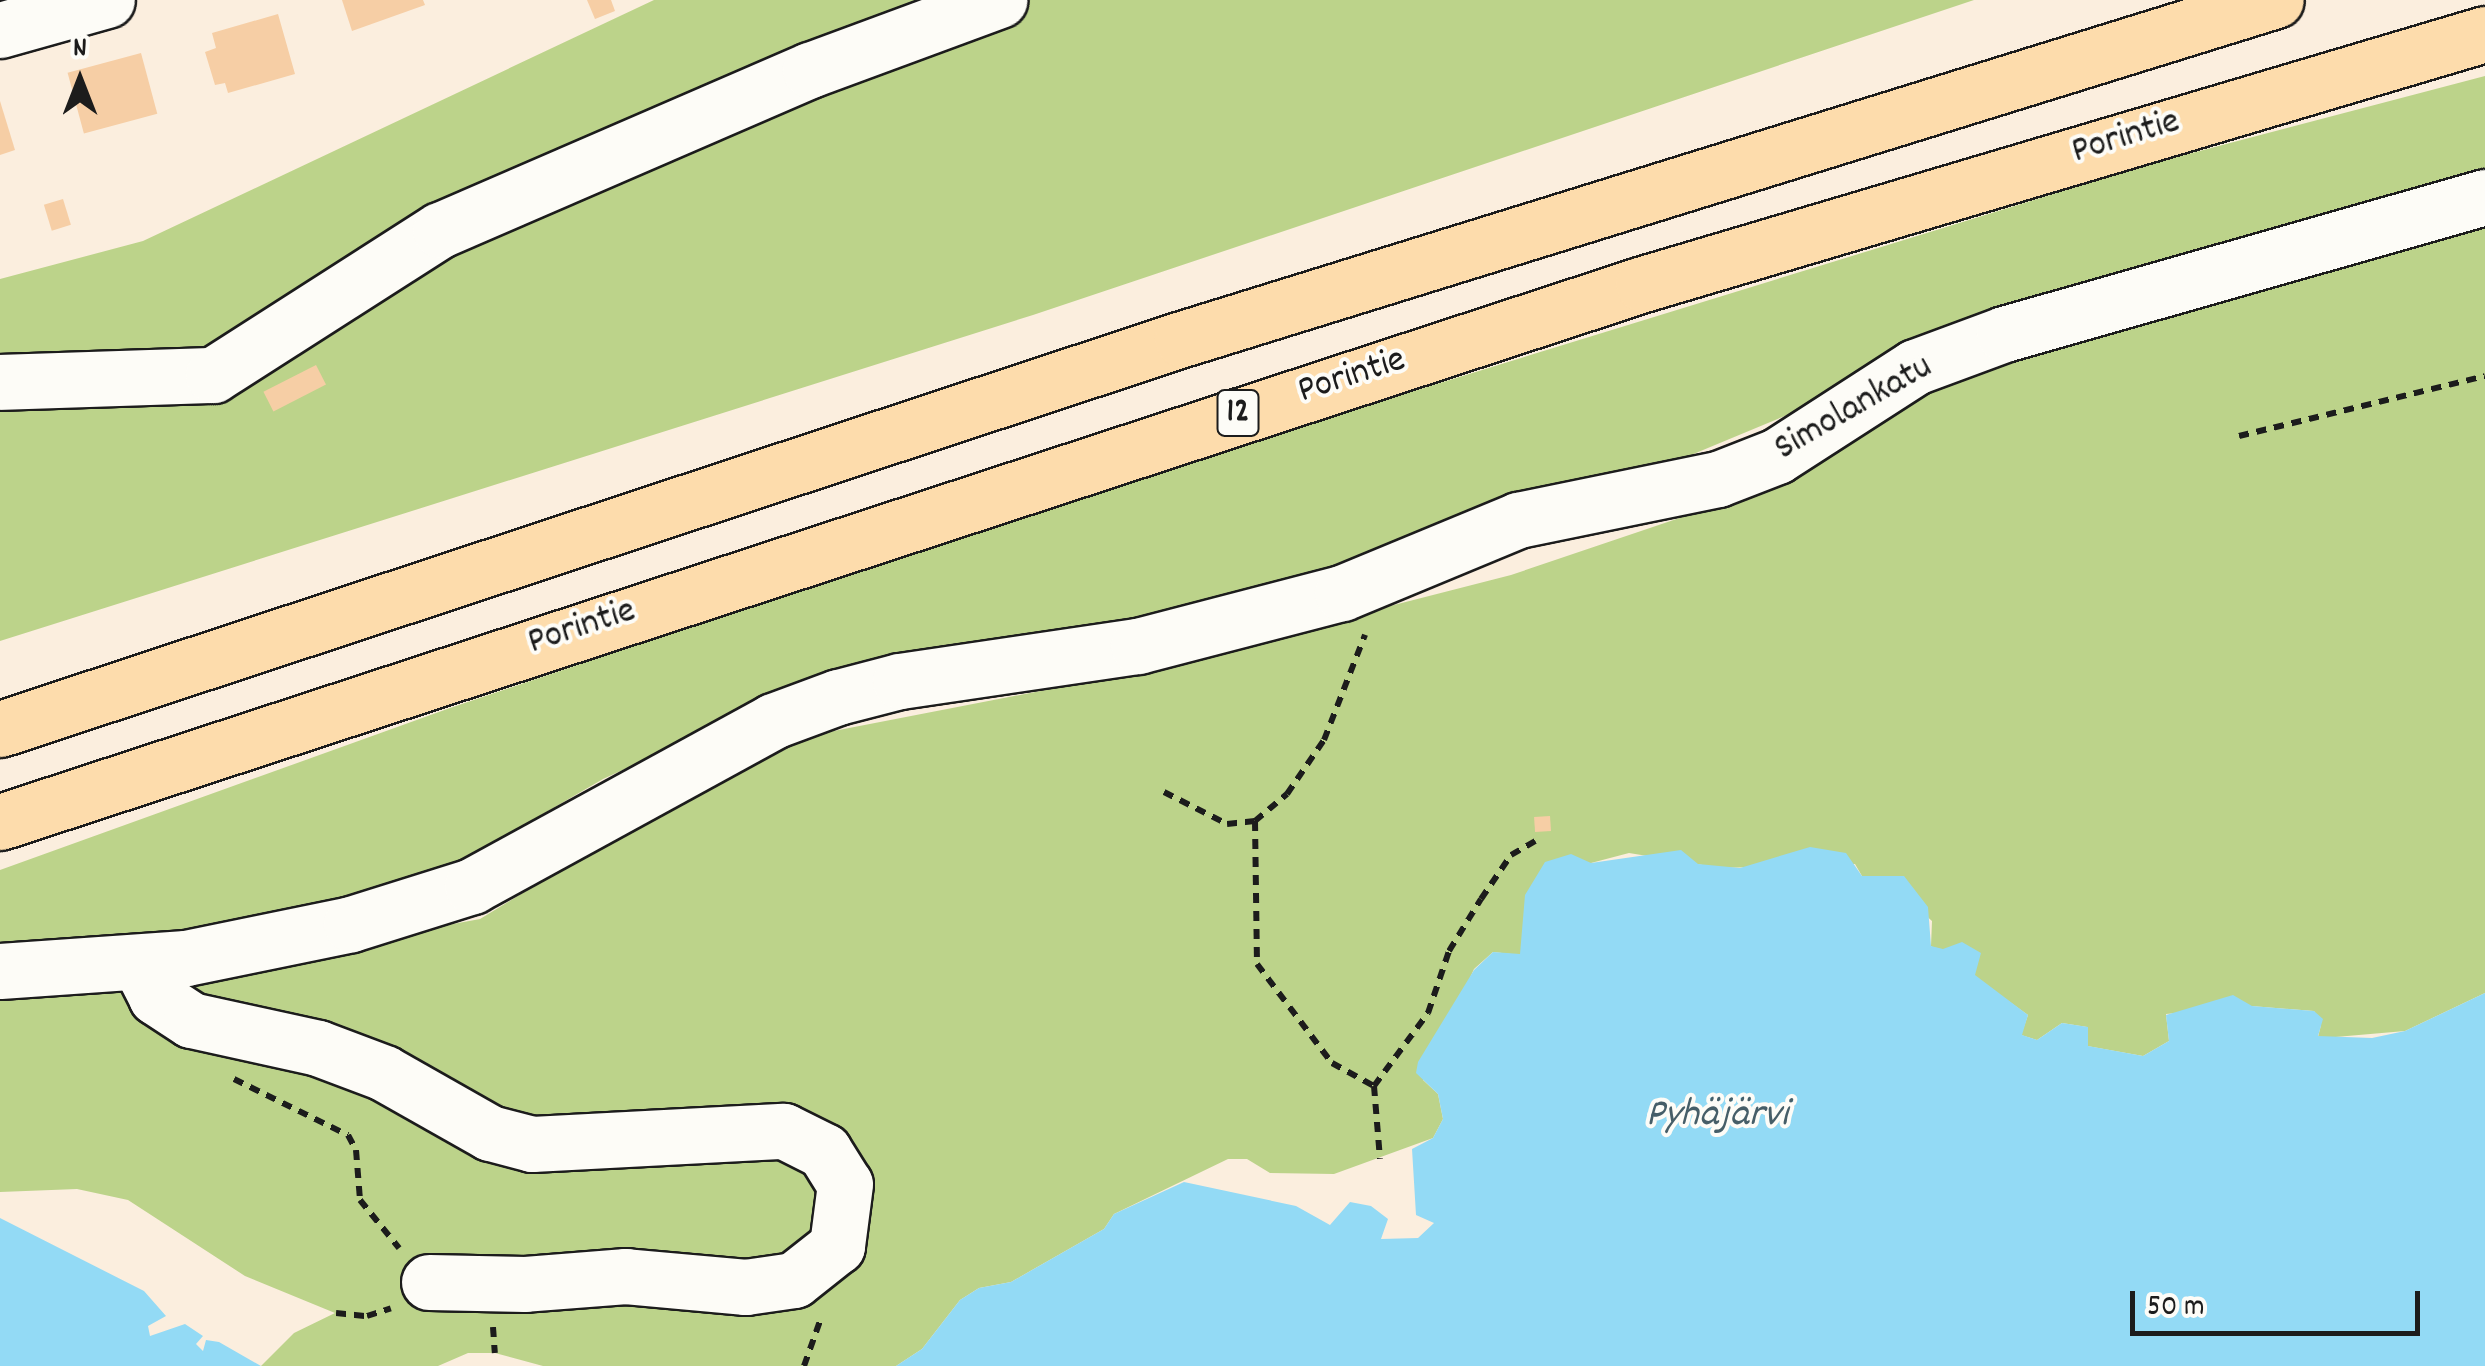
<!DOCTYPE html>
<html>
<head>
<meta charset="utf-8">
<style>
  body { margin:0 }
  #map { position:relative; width:2485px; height:1366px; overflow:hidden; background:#fbeede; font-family:Dekko,sans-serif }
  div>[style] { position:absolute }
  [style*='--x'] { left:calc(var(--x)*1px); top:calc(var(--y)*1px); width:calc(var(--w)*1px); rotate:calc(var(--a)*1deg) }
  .green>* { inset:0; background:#bcd38a }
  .water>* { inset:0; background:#93daf5 }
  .building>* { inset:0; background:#f6cea5; transform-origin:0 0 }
  .path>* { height:6px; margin-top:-3px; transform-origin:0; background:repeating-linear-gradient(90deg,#1c1c1c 0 10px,transparent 0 18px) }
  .roads { filter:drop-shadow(2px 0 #1c1c1c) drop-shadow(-2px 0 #1c1c1c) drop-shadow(0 2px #1c1c1c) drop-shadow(0 -2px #1c1c1c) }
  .minor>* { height:55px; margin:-27.5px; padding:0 27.5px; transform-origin:27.5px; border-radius:27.5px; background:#fdfcf7 }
  .highway>* { height:55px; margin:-27.5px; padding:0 27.5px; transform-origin:27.5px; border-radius:27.5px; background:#fddcac }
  span { translate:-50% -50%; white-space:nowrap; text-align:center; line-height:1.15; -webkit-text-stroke:8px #fdfcf7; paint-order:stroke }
  .shield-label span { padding:2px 8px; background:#fdfcf7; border:2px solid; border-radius:8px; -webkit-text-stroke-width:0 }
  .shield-label { font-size:35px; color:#1c1c1c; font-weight:700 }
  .street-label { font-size:38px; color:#1c1c1c }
  .water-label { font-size:40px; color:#465e68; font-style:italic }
  .north { position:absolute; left:30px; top:30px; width:100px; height:100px; -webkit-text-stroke:8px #fdfcf7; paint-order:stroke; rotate:0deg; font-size:28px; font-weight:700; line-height:40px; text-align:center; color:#1c1c1c }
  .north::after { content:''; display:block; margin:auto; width:35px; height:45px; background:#1c1c1c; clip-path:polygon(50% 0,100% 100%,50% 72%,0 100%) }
  .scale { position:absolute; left:2130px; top:1291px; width:290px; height:45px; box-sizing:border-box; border:5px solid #1c1c1c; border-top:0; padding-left:12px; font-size:30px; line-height:35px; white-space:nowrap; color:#1c1c1c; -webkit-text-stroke:8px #fdfcf7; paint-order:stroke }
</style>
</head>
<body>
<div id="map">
  <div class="green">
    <div style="clip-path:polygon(654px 0,1974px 0,1033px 315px,0 641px,0 279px,143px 241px)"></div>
    <div style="clip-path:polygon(2485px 76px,2485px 169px,2150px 264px,1667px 465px,1475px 509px,1223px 610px,802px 688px,603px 779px,405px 894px,131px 948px,0 955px,0 870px,450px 708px,1128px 479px,2154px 163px)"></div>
    <div style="clip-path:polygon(2485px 219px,2485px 993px,2405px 1031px,2324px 1038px,2318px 1037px,2321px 1025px,2314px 1011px,2251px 1006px,2166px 1014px,2169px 1041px,2143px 1056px,2087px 1046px,2087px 1027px,2062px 1023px,2037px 1040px,2021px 1035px,2028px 1015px,1931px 946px,1932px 921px,1885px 879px,1862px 876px,1855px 864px,1721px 868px,1629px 853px,1591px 863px,1520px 955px,1493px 952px,1474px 969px,1423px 1080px,1438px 1094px,1443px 1119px,1433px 1138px,1334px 1174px,1270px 1173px,1247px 1159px,1228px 1159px,1114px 1214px,1104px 1229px,1011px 1282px,979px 1288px,960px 1300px,922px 1349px,896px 1366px,543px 1366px,495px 1353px,468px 1353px,438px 1366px,261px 1366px,294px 1333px,335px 1313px,245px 1276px,128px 1200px,77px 1189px,0 1192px,0 986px,225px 966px,480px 919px,602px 845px,813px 735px,1113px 677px,1511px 575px,1786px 482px,1939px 368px)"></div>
  </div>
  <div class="water">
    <div style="clip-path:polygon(1810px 847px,1846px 853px,1862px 876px,1904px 876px,1928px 907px,1931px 946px,1943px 949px,1962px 942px,1981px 953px,1975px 975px,2028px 1015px,2022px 1035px,2037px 1040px,2062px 1023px,2088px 1027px,2088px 1046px,2143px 1056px,2169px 1041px,2166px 1015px,2233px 995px,2252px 1006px,2314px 1011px,2323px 1019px,2318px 1036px,2372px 1038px,2405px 1031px,2485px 993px,2485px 1366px,896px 1366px,922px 1349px,960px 1300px,979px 1288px,1011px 1282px,1104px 1229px,1114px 1214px,1184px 1182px,1296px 1206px,1330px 1225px,1350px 1202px,1371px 1206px,1388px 1219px,1381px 1239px,1418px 1238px,1434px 1223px,1416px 1215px,1412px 1149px,1433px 1138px,1443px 1119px,1438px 1094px,1416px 1073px,1418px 1062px,1474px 970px,1493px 952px,1520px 954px,1525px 895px,1545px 862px,1571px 854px,1591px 863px,1681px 850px,1698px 864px,1740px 868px)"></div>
    <div style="clip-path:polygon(0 1218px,144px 1291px,166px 1316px,148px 1326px,150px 1336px,185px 1324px,203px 1336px,196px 1344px,203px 1351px,206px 1340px,219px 1342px,261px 1366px,0 1366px)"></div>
  </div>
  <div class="building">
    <div style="clip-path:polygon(342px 0,423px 0,425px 5px,352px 31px)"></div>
    <div style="clip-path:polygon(587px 0,611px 0,615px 11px,595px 19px)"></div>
    <div style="clip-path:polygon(278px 14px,295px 74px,228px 93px,225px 83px,215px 85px,205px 52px,216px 48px,212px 33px)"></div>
    <div style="left:141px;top:53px;width:63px;height:76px;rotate:75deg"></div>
    <div style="clip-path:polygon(0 101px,15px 150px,0 155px)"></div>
    <div style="left:63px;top:199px;width:27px;height:20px;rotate:73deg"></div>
    <div style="left:316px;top:365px;width:22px;height:59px;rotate:63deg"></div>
    <div style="left:1550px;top:816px;width:15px;height:16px;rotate:86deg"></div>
  </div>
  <div class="path">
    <div style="--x:2239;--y:436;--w:253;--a:-13.7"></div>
    <div style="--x:1164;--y:792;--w:71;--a:26.9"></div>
    <div style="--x:1227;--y:824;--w:28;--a:-6"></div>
    <div style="--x:1255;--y:821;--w:42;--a:-40.2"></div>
    <div style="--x:1287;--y:794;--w:65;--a:-55.6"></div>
    <div style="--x:1324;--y:740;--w:113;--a:-68.7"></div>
    <div style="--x:1255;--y:821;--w:143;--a:89.2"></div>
    <div style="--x:1257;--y:964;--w:124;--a:52.9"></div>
    <div style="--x:1332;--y:1063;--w:48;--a:28.7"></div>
    <div style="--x:1374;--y:1086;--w:73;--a:85.3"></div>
    <div style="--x:234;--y:1079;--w:127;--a:26.2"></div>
    <div style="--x:348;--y:1135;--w:17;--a:62"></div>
    <div style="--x:356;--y:1150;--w:50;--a:85.4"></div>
    <div style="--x:360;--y:1200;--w:62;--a:50.9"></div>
    <div style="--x:1374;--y:1086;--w:91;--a:-53.5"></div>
    <div style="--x:1428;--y:1013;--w:65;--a:-71.3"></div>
    <div style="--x:1449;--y:951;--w:61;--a:-58.4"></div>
    <div style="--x:1481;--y:899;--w:53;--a:-55.7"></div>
    <div style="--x:1511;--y:855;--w:28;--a:-30"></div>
    <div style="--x:336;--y:1313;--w:31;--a:6"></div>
    <div style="--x:367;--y:1316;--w:25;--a:-18"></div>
    <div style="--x:493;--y:1327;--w:26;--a:86"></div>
    <div style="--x:804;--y:1366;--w:51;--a:-70.5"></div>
  </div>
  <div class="roads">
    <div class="minor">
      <div style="--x:0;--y:30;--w:111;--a:-15.7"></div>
      <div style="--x:0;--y:382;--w:213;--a:-1.9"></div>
      <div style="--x:213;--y:375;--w:269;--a:-32.6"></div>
      <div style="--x:440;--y:230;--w:403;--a:-23.4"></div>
      <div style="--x:810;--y:70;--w:202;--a:-20.3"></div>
      <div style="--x:140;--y:965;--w:36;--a:63"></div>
      <div style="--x:156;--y:997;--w:42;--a:33.3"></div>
      <div style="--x:191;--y:1020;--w:130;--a:12.4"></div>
      <div style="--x:318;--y:1048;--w:71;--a:20.7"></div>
      <div style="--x:384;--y:1073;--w:122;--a:29.5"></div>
      <div style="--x:490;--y:1133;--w:43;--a:14.7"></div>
      <div style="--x:532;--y:1144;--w:252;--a:-3"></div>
      <div style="--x:784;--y:1131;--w:45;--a:26.6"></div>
      <div style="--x:824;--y:1151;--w:39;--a:58"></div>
      <div style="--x:845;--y:1184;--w:63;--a:97.4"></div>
      <div style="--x:837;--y:1246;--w:55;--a:141.7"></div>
      <div style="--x:794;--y:1280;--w:49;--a:171.7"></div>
      <div style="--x:746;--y:1287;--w:121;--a:-174.8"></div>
      <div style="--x:626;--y:1276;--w:101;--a:175.5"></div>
      <div style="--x:525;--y:1284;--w:96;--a:-178.8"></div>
      <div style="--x:0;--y:971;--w:186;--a:-4"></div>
      <div style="--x:186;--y:958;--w:168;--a:-11.6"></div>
      <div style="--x:351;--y:924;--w:127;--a:-17.4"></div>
      <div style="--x:472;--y:886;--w:343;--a:-28.7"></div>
      <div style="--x:773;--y:721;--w:69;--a:-20.3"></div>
      <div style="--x:838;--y:697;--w:64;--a:-14.5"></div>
      <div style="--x:900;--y:681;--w:241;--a:-8.4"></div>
      <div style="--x:1138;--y:646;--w:211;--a:-14.6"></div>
      <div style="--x:1342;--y:593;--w:191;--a:-22.5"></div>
      <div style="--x:1518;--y:520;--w:204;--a:-11.6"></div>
      <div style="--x:1718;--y:479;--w:63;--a:-21.3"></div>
      <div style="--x:1777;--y:456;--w:164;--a:-32.8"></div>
      <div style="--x:1915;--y:367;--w:95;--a:-20.3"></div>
      <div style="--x:2004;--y:334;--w:500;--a:-15.9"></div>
    </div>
    <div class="highway">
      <div style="--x:0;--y:729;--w:1245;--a:-18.26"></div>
      <div style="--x:1182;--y:339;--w:1145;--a:-17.22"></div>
      <div style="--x:0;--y:822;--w:1729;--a:-18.13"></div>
      <div style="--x:1643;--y:284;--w:878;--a:-16.54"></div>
    </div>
  </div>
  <div class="shield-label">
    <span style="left:1238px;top:413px">12</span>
  </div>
  <div class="street-label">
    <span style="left:2126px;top:138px;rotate:-17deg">Porintie</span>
    <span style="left:1352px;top:377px;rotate:-18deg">Porintie</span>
    <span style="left:1854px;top:409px;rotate:-30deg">Simolankatu</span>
    <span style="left:582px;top:628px;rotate:-18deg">Porintie</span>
  </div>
  <div class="water-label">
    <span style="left:1717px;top:1117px">Pyhäjärvi</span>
  </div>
  <div class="north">N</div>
  <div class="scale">50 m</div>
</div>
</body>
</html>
